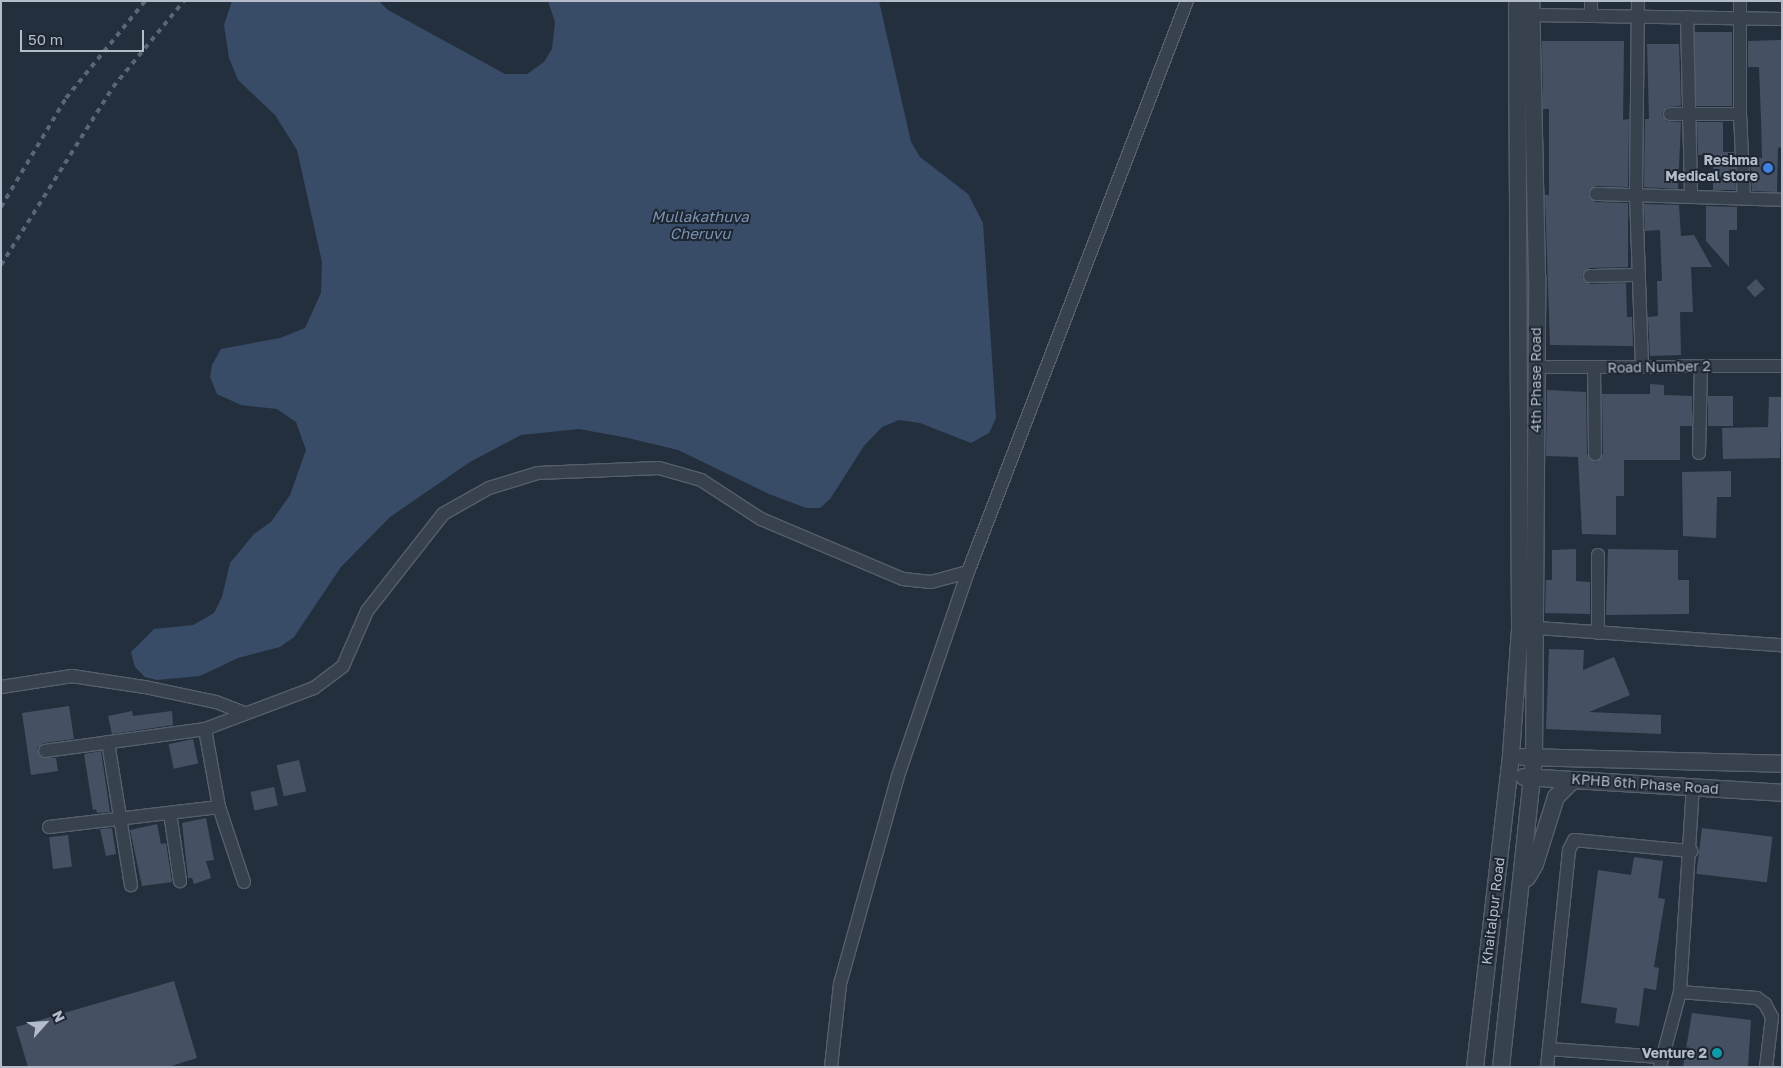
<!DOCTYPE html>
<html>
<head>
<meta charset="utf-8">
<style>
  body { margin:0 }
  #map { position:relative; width:1783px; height:1068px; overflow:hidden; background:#242f3e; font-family:"Golos Text",sans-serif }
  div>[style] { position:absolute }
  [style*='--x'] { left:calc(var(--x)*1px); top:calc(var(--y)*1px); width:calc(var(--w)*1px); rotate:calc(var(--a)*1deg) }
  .water>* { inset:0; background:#394c67 }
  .building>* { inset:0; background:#455162; transform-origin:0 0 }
  .roads { filter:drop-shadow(1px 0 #565f6c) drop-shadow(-1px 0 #565f6c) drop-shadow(0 1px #565f6c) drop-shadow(0 -1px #565f6c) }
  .minor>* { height:12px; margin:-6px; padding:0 6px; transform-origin:6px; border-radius:6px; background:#38414e }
  .tertiary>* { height:16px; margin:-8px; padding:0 8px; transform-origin:8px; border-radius:8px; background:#38414e }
  .rail>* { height:4px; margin-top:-2px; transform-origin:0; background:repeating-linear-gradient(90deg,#5a6575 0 5px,transparent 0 10px) }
  .dots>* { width:14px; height:14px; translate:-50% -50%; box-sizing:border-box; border:2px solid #1d2633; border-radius:50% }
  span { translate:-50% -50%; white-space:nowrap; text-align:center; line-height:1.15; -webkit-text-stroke:4px #1d2633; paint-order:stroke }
  .poi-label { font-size:14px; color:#b4bcc9; font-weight:700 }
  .right { translate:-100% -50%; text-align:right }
  .street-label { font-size:14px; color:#b4bcc9 }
  .water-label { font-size:15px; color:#7c92b1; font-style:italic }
  .frame { position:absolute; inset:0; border:2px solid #b4bcc9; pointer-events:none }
  .north { position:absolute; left:20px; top:998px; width:50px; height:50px; -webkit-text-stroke:4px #1d2633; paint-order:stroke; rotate:64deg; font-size:14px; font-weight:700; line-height:20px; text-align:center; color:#b4bcc9 }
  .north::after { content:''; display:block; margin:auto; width:18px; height:22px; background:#b4bcc9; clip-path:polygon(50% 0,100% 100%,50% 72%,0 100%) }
  .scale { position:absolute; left:20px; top:30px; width:124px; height:22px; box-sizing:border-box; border:2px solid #b4bcc9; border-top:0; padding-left:6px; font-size:15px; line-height:18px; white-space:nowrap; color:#b4bcc9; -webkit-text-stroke:4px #1d2633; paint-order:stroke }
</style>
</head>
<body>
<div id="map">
  <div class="water">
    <div style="clip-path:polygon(232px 1px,379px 1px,388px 10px,505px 74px,527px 74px,544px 62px,552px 49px,555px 22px,548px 1px,879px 1px,911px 142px,920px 157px,968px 194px,983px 223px,996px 418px,989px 433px,971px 443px,920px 423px,899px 420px,882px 427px,864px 446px,830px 499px,820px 508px,806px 508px,769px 494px,678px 450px,628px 438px,579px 429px,521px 435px,470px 462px,390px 517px,341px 567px,294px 637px,280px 647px,238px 658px,200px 676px,157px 680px,145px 677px,135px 667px,131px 652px,154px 629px,193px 625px,214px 613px,222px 597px,230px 563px,254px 534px,271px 522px,290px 495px,306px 450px,296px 422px,277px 409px,241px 405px,217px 394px,210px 377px,212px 365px,221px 349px,280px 338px,305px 328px,321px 293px,322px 262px,297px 150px,275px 115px,238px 80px,229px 58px,224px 25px)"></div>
  </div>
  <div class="building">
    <div style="left:1695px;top:32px;width:37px;height:74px"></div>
    <div style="clip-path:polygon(1782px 40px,1782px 147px,1778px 148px,1777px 192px,1752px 191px,1750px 157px,1762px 158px,1761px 119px,1759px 67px,1748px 67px,1748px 41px)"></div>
    <div style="clip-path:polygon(1542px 41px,1624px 41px,1623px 120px,1629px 119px,1628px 187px,1596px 186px,1588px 194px,1595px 202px,1628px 203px,1628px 267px,1589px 268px,1582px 277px,1590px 284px,1626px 283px,1627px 317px,1632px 317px,1633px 346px,1550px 345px,1545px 195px,1549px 195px,1549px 109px,1543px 109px)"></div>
    <div style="clip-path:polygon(1647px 44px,1679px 44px,1681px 106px,1666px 107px,1662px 114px,1666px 121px,1681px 122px,1678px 189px,1644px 187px,1645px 119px,1649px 119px)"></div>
    <div style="clip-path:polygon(1697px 122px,1723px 122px,1723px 152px,1734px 152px,1736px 190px,1713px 190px,1713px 155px,1698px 155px)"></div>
    <div style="clip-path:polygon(1644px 204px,1679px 205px,1681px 236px,1694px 235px,1712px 267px,1691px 267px,1693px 312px,1680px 312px,1681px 355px,1650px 356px,1648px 317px,1658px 316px,1657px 281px,1662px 281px,1660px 230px,1645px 231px)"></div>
    <div style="clip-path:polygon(1706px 206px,1737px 207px,1737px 230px,1729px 230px,1729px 267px,1706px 241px)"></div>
    <div style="left:1756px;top:279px;width:13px;height:13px;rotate:48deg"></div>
    <div style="clip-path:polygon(1650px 384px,1664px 385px,1664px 395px,1692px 396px,1692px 426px,1680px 426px,1680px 460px,1624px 460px,1624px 496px,1616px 496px,1616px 535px,1582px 534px,1578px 457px,1546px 456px,1547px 390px,1586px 392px,1587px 454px,1596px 462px,1603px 454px,1602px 394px,1650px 394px)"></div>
    <div style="left:1708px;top:396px;width:25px;height:30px"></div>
    <div style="clip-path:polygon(1769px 397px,1782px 397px,1780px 458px,1723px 459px,1722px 428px,1768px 427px)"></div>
    <div style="clip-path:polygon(1731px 471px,1731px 497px,1717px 497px,1716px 538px,1683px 536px,1682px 472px)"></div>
    <div style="clip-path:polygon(1576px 549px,1576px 581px,1590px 582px,1590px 614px,1545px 613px,1546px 580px,1552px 580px,1552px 550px)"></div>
    <div style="clip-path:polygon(1608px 549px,1678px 550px,1678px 580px,1689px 580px,1689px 614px,1606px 615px)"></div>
    <div style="clip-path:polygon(1549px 649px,1584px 650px,1583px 670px,1614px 657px,1630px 695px,1589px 712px,1661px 715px,1661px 734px,1546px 729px)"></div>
    <div style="clip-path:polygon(69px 706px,74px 739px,44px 743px,37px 748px,42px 758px,56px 758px,58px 771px,31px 775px,22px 713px)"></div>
    <div style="clip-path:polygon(132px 711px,133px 716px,172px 711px,173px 725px,112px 734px,108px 716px)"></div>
    <div style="left:193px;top:739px;width:25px;height:25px;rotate:78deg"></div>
    <div style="clip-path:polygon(101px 751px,110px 812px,97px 813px,96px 809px,93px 810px,84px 754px)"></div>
    <div style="left:299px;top:760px;width:32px;height:23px;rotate:77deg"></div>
    <div style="left:274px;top:787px;width:19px;height:24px;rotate:78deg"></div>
    <div style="clip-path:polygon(206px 818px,214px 860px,206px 861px,211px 878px,194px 884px,192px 878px,188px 878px,182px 823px)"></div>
    <div style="clip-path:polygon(157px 824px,161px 844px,166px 843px,172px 882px,142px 886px,130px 830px)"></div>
    <div style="clip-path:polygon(112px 828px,116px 854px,106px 856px,100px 829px)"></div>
    <div style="left:1702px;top:828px;width:71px;height:46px;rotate:7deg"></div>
    <div style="left:68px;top:835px;width:32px;height:19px;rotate:83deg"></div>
    <div style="clip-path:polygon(1634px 857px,1663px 861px,1658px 898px,1665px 899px,1654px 967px,1659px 968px,1656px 990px,1644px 988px,1639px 1026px,1615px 1023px,1617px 1008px,1581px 1003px,1598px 870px,1631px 875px)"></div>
    <div style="clip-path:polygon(174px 981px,197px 1058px,168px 1067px,28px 1067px,16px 1027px)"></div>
    <div style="clip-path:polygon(1692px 1013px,1751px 1020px,1748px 1067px,1683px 1067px)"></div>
  </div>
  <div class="roads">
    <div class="minor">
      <div style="--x:1638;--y:1;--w:193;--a:90.6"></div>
      <div style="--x:1636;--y:194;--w:173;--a:88"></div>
      <div style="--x:1740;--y:1;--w:113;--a:90"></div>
      <div style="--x:1740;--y:114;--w:84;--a:87.3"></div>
      <div style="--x:1532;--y:15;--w:250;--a:0.9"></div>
      <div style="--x:1591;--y:16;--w:15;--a:-90"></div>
      <div style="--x:1687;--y:17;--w:178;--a:88.7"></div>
      <div style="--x:1670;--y:114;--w:70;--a:0"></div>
      <div style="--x:1596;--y:194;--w:186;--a:1.8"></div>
      <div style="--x:1590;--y:276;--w:48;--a:-1.2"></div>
      <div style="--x:1536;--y:367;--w:246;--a:-0.2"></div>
      <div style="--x:1594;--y:369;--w:85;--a:89.3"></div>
      <div style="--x:1699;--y:453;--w:87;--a:-88.7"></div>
      <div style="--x:1598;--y:555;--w:78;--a:90"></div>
      <div style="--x:1536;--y:628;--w:247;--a:4"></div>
      <div style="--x:1;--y:687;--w:72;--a:-8.8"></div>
      <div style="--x:72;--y:676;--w:74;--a:8.6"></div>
      <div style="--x:145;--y:687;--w:73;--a:11.9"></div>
      <div style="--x:216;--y:702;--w:30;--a:21"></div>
      <div style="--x:108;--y:742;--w:145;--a:80.9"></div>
      <div style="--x:45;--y:751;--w:162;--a:-7.8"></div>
      <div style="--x:205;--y:729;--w:116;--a:-20.6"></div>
      <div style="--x:314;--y:688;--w:36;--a:-37"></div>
      <div style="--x:343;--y:666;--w:60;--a:-66.4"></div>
      <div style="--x:367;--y:611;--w:123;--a:-51.9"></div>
      <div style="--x:443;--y:514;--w:53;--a:-29.5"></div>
      <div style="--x:489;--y:488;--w:51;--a:-17"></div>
      <div style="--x:538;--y:473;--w:121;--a:-2.4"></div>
      <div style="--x:659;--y:468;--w:44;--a:15.9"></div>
      <div style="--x:701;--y:480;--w:72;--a:33"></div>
      <div style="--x:761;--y:519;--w:154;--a:22.9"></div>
      <div style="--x:903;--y:579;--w:28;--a:6"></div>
      <div style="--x:931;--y:582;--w:38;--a:-15"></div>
      <div style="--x:219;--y:807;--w:79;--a:71.6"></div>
      <div style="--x:170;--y:813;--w:69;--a:81.6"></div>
      <div style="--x:49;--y:827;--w:171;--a:-6.7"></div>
      <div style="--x:219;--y:807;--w:79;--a:-100.2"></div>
      <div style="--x:1680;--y:992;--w:77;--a:4.5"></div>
      <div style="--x:1757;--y:998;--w:10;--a:37"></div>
      <div style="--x:1765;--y:1004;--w:15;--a:62"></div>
      <div style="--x:1772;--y:1017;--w:50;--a:96.8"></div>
      <div style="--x:1549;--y:1049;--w:112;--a:4.1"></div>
      <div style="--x:831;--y:1067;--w:83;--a:-83.8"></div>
      <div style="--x:840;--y:984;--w:216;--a:-74.4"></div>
      <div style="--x:898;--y:776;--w:216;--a:-71.1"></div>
      <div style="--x:968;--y:572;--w:612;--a:-69.02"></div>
      <div style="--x:1547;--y:1067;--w:218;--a:-84.2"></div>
      <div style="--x:1569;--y:850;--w:11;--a:-63"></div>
      <div style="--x:1574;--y:840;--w:118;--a:5.4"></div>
      <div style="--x:1660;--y:1067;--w:78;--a:-75.1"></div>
      <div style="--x:1680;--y:992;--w:204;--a:-86.4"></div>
    </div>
    <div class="tertiary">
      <div style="--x:1523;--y:757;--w:259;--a:1.5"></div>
      <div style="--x:1524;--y:777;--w:258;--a:3.5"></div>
      <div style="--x:1527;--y:878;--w:16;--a:-60"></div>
      <div style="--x:1535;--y:864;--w:70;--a:-72.6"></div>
      <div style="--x:1556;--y:797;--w:24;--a:-45"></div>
      <div style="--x:1475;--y:1067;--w:314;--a:-83.4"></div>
      <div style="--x:1511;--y:755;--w:127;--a:-85.9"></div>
      <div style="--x:1520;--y:628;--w:627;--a:-90.27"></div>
      <div style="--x:1501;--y:1067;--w:311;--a:-83.9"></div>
      <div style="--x:1534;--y:758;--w:482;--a:-89.6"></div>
      <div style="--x:1537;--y:276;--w:275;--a:-91.2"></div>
    </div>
  </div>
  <div class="rail">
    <div style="--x:1;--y:207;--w:127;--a:-59.2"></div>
    <div style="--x:66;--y:98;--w:125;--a:-50.8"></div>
    <div style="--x:1;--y:265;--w:210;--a:-57.8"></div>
    <div style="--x:113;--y:87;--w:112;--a:-50.5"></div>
  </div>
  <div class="dots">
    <div style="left:1768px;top:168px;background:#3f7fe0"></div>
    <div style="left:1717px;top:1053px;background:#0f9aa8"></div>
  </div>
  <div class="poi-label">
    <span class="right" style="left:1758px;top:168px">Reshma<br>Medical store</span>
    <span class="right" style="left:1707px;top:1053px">Venture 2</span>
  </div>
  <div class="street-label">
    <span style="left:1659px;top:367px;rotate:-1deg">Road Number 2</span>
    <span style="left:1536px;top:380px;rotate:-90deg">4th Phase Road</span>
    <span style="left:1645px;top:784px;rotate:4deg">KPHB 6th Phase Road</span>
    <span style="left:1493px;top:911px;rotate:-83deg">Khaitalpur Road</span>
  </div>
  <div class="water-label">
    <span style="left:700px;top:225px">Mullakathuva<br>Cheruvu</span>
  </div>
  <div class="frame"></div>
  <div class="north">N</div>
  <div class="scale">50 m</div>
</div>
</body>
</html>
